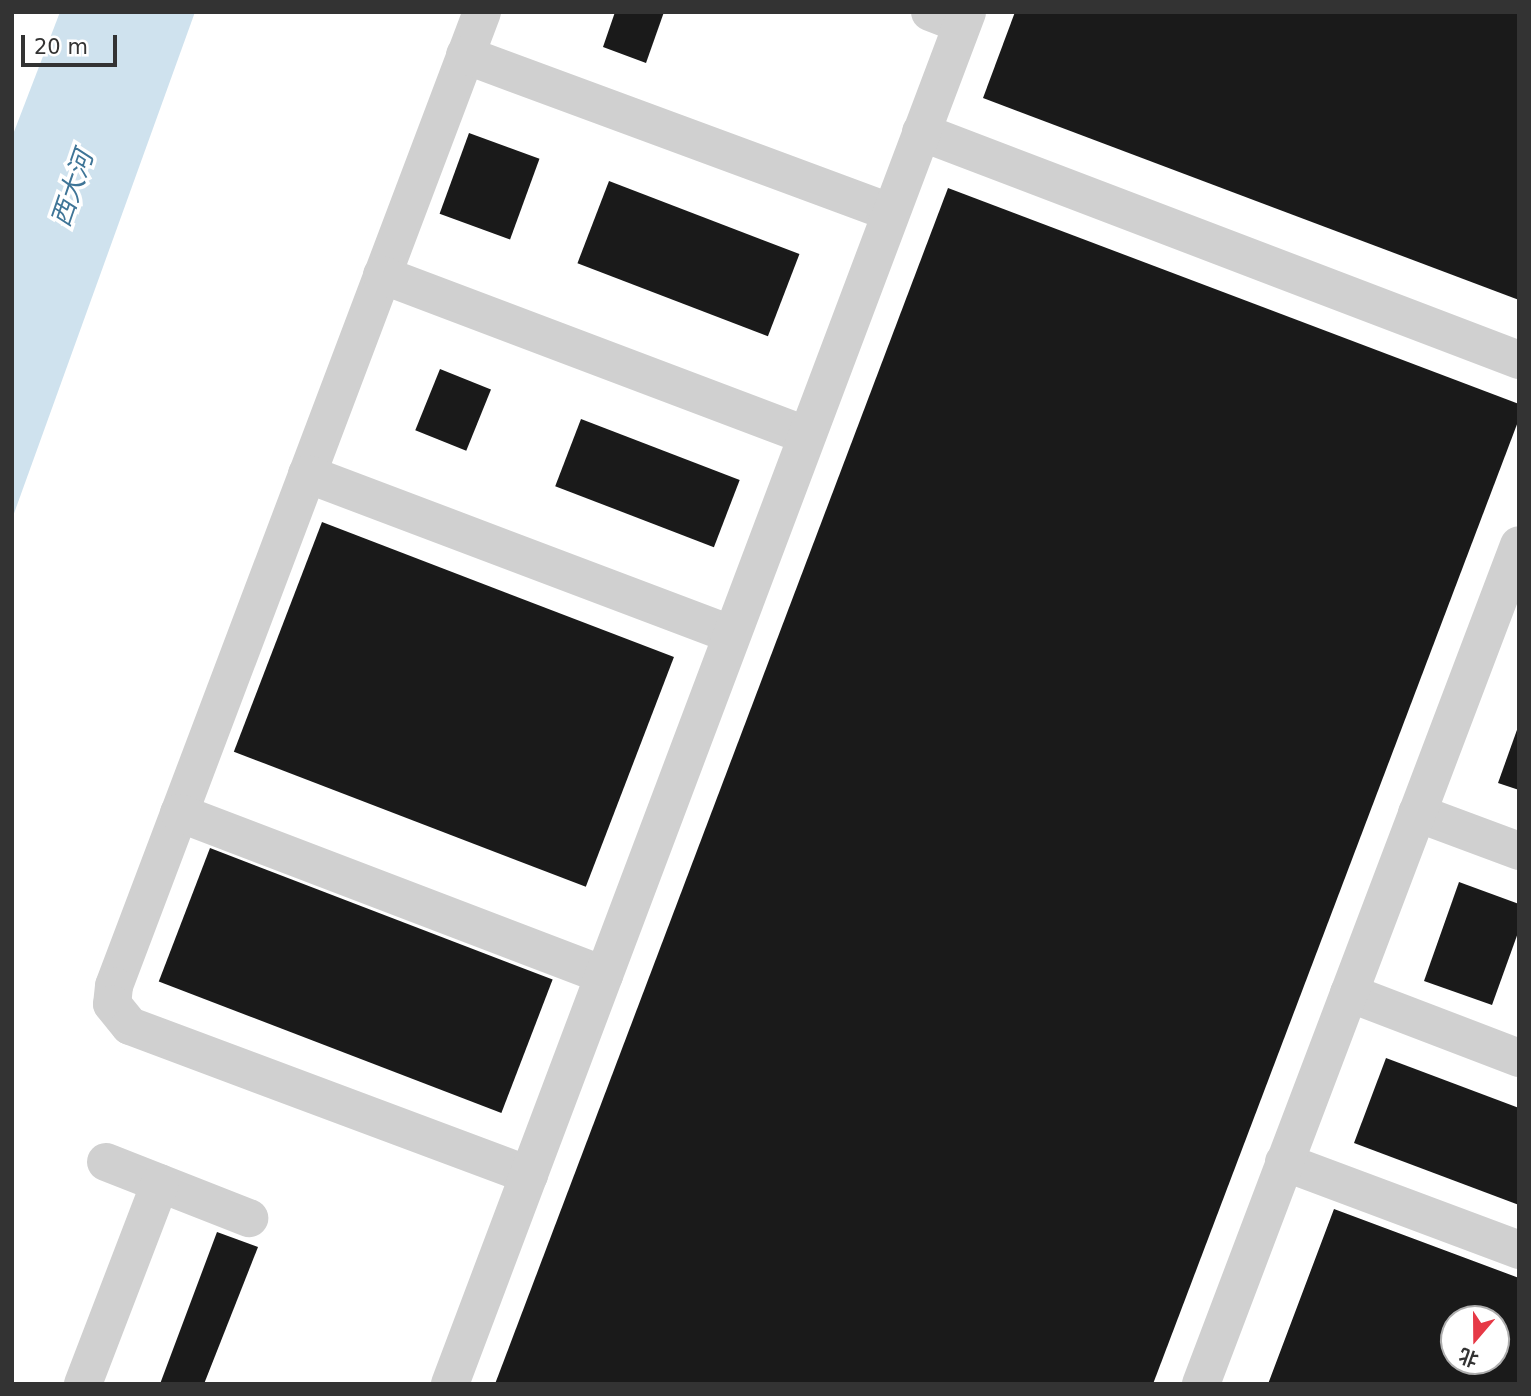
<!DOCTYPE html>
<html>
<head>
<meta charset="utf-8">
<style>
  body { margin:0 }
  #map { position:relative; width:1531px; height:1396px; overflow:hidden; background:#fff; font-family:"DejaVu Sans","Noto Sans SC",sans-serif }
  div>[style] { position:absolute }
  [style*='--x'] { left:calc(var(--x)*1px); top:calc(var(--y)*1px); width:calc(var(--w)*1px); rotate:calc(var(--a)*1deg) }
  .water>* { inset:0; background:#cfe2ee }
  .building>* { inset:0; background:#1a1a1a; transform-origin:0 0 }
  .minor>* { height:38px; margin:-19px; padding:0 19px; transform-origin:19px; border-radius:19px; background:#d0d0d0 }
  span { translate:-50% -50%; white-space:nowrap; text-align:center; line-height:1.15; -webkit-text-stroke:7px #fff; paint-order:stroke }
  .water-label { font-size:26px; color:#3f7597; font-style:italic }
  .frame { position:absolute; inset:0; border:14px solid #333; pointer-events:none }
  .north { position:absolute; left:1440px; top:1305px; width:70px; height:70px; box-sizing:border-box; background:#fff; border:2px solid #adadad; border-radius:50%; rotate:200deg; font-size:19px; font-weight:700; line-height:28px; text-align:center; color:#333 }
  .north::after { content:''; display:block; margin:auto; width:24px; height:32px; background:#e63946; clip-path:polygon(50% 0,100% 100%,50% 72%,0 100%) }
  .scale { position:absolute; left:21px; top:35px; width:96px; height:32px; box-sizing:border-box; border:4px solid #333; border-top:0; padding-left:9px; font-size:21px; line-height:24px; white-space:nowrap; color:#333; -webkit-text-stroke:5px #fff; paint-order:stroke }
</style>
</head>
<body>
<div id="map">
  <div class="water">
    <div style="clip-path:polygon(60px 12px,195px 12px,12px 519px,12px 137px)"></div>
  </div>
  <div class="building">
    <div style="clip-path:polygon(615px 12px,664px 12px,646px 63px,603px 47px)"></div>
    <div style="clip-path:polygon(1015px 12px,1519px 12px,1519px 300px,983px 98px)"></div>
    <div style="left:469px;top:133px;width:75px;height:86px;rotate:20deg"></div>
    <div style="left:609px;top:181px;width:204px;height:88px;rotate:21deg"></div>
    <div style="clip-path:polygon(948px 188px,1519px 404px,1519px 419px,1153px 1384px,495px 1384px)"></div>
    <div style="left:440px;top:369px;width:55px;height:66px;rotate:22deg"></div>
    <div style="left:581px;top:419px;width:170px;height:72px;rotate:21deg"></div>
    <div style="left:322px;top:522px;width:377px;height:246px;rotate:21deg"></div>
    <div style="clip-path:polygon(1518px 727px,1519px 727px,1519px 790px,1498px 783px)"></div>
    <div style="left:210px;top:848px;width:367px;height:143px;rotate:21deg"></div>
    <div style="clip-path:polygon(1459px 882px,1519px 904px,1519px 930px,1492px 1005px,1424px 981px)"></div>
    <div style="clip-path:polygon(1386px 1058px,1519px 1108px,1519px 1205px,1354px 1143px)"></div>
    <div style="clip-path:polygon(evenodd,1334px 1209px,1519px 1278px,1519px 1384px,1268px 1384px,1334px 1209px,1454px 1319px,1496px 1319px,1496px 1361px,1454px 1361px,1454px 1319px)"></div>
    <div style="clip-path:polygon(217px 1232px,258px 1247px,204px 1384px,160px 1384px)"></div>
  </div>
  <div class="minor">
    <div style="--x:482;--y:12;--w:1041;--a:110.7"></div>
    <div style="--x:114;--y:986;--w:18;--a:96"></div>
    <div style="--x:112;--y:1004;--w:28;--a:51"></div>
    <div style="--x:130;--y:1026;--w:426;--a:20.5"></div>
    <div style="--x:930;--y:12;--w:34;--a:21"></div>
    <div style="--x:465;--y:55;--w:454;--a:20.3"></div>
    <div style="--x:921;--y:132;--w:640;--a:20.87"></div>
    <div style="--x:382;--y:275;--w:454;--a:20.7"></div>
    <div style="--x:307;--y:474;--w:454;--a:20.7"></div>
    <div style="--x:179;--y:813;--w:455;--a:20.9"></div>
    <div style="--x:1417;--y:813;--w:109;--a:20.4"></div>
    <div style="--x:1349;--y:993;--w:182;--a:20.9"></div>
    <div style="--x:106;--y:1162;--w:154;--a:21.4"></div>
    <div style="--x:1284;--y:1162;--w:251;--a:20.5"></div>
    <div style="--x:83;--y:1384;--w:215;--a:-69"></div>
    <div style="--x:450;--y:1384;--w:1466;--a:-69.35"></div>
    <div style="--x:1201;--y:1384;--w:897;--a:-69.24"></div>
  </div>
  <div class="water-label">
    <span style="left:73px;top:189px;rotate:-71deg">西大河</span>
  </div>
  <div class="frame"></div>
  <div class="north">北</div>
  <div class="scale">20 m</div>
</div>
</body>
</html>
